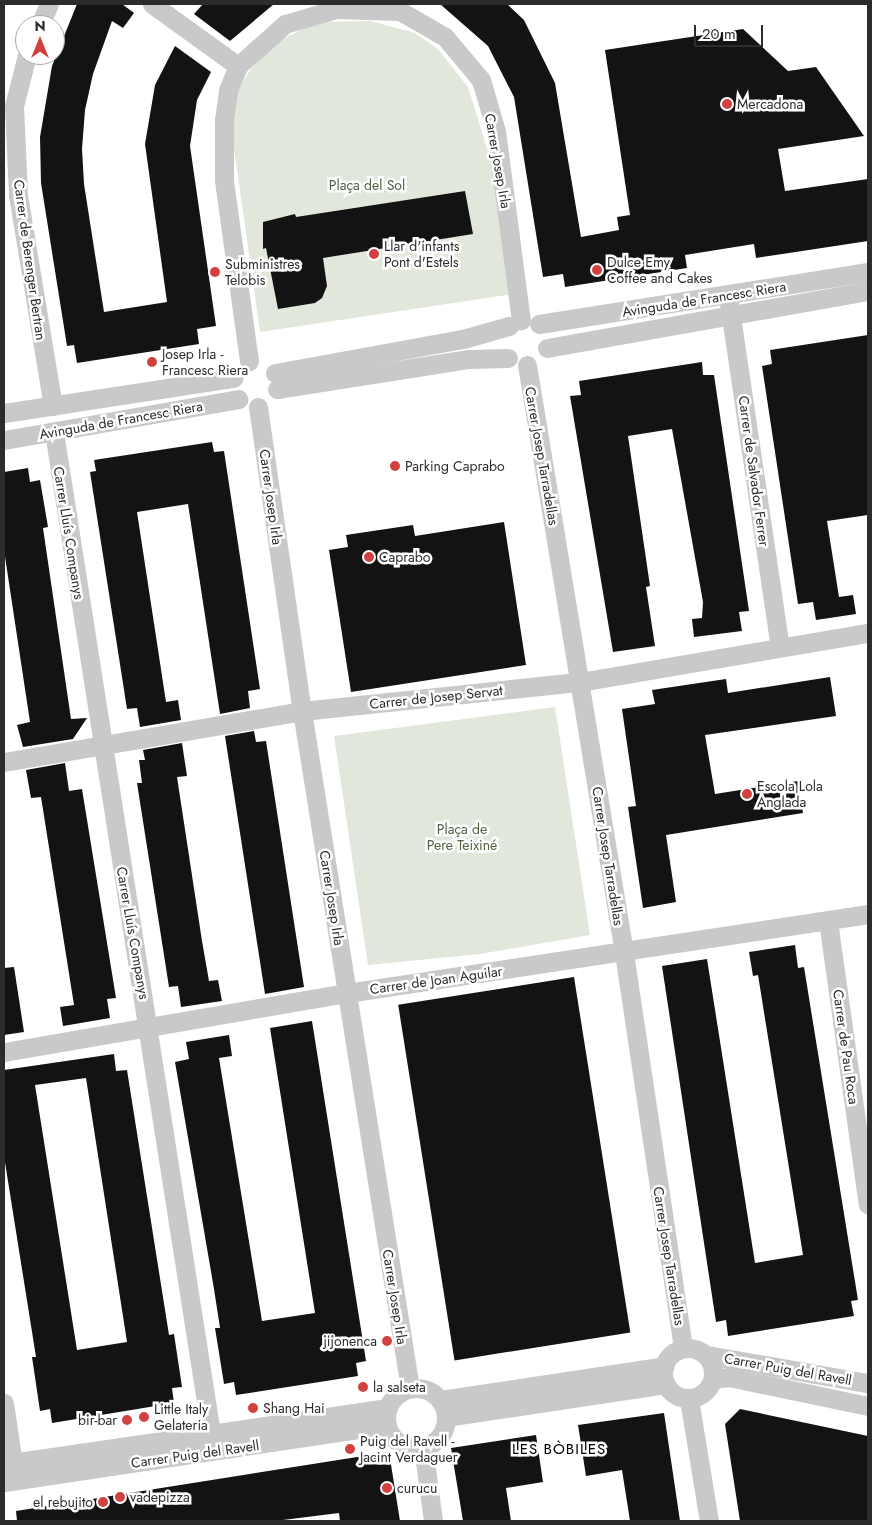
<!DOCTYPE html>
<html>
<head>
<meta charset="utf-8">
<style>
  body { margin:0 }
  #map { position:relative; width:872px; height:1525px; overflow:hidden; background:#fff; font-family:Jost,sans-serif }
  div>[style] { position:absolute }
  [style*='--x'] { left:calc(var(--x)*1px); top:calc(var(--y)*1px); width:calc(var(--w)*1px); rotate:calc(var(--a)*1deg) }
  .green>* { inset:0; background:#e1e8db }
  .building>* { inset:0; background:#131313; transform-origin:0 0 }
  .minor>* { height:19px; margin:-9.5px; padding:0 9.5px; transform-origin:9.5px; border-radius:9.5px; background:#c9c9c9 }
  .minor>.ring { margin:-9.5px; padding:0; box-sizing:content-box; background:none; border:19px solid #c9c9c9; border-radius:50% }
  .dots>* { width:14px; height:14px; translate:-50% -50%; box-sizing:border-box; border:2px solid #fff; border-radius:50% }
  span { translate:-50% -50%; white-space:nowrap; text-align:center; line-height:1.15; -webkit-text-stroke:5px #fff; paint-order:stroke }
  .poi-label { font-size:14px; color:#2c2c2c }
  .left { translate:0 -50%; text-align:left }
  .right { translate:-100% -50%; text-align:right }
  .street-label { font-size:14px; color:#2c2c2c }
  .park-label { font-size:14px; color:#4d623f }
  .neighbourhood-label { font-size:15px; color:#000; letter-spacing:1px }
  .frame { position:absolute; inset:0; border:5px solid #2c2c2c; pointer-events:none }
  .north { position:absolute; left:15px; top:15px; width:50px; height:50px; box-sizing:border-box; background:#fff; border:1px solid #ababab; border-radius:50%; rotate:0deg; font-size:14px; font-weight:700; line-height:20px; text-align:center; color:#2c2c2c }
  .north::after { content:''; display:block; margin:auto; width:18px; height:22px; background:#d14140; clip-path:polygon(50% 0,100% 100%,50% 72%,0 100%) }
  .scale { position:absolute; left:694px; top:25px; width:69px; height:22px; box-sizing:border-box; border:2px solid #2c2c2c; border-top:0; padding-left:6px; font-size:15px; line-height:18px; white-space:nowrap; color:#2c2c2c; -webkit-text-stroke:4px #fff; paint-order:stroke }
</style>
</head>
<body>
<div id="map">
  <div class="green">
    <div style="clip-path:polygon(371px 21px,415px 33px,438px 49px,468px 87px,497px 180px,513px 294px,260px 332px,232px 134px,236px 92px,251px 69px,276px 42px,318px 22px)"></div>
    <div style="clip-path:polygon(555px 707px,590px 935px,480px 954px,368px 965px,334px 736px)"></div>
  </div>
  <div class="building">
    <div style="clip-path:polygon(77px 4px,122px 4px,134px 13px,123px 28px,112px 21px,93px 74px,85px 110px,82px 149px,84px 184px,104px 312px,167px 302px,145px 144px,155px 85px,175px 46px,211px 72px,197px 100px,190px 146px,216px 326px,197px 329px,199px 344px,77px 363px,74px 345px,67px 346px,41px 183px,40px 137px,52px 66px)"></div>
    <div style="clip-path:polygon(203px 4px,274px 4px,230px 41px,194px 14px)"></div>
    <div style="clip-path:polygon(440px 4px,507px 4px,524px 20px,555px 83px,581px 237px,619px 230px,617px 217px,630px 215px,605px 50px,743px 29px,788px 71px,816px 67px,864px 136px,778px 149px,785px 191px,868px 179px,868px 241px,756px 258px,754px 244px,685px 255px,687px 268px,565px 287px,563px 274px,543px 277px,514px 97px,488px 46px)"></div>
    <div style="clip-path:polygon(465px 191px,473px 234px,323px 258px,327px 286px,322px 298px,315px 303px,278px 309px,266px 248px,263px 249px,263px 222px,295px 214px,296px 217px)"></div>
    <div style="clip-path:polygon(868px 335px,868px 515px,827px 521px,839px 597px,853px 595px,856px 614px,816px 620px,813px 602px,798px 604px,762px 366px,772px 364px,770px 350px)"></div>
    <div style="clip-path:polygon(702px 362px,703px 375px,714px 375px,749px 611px,739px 612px,742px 631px,694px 637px,692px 619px,702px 618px,703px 602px,672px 429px,628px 436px,650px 586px,646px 587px,655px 646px,613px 652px,570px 396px,581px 395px,579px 381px)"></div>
    <div style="clip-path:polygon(212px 442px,214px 452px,224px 451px,260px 689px,248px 691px,250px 708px,220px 714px,188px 504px,137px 512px,166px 702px,178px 700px,181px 720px,140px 727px,137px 708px,127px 709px,90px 472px,96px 471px,94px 460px)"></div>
    <div style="clip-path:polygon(28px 468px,30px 482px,40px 480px,48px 527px,43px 528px,71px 719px,87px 718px,73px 739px,23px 747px,17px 725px,30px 722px,4px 550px,4px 472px)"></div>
    <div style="clip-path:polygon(504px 522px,526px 665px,351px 692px,329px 550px,348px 547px,346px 535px,413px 525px,415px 536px)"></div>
    <div style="clip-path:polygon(830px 677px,836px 716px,705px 735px,715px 794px,798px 781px,803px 813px,666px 835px,676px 902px,643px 908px,628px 807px,636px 806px,622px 709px,655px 704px,652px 690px,726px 679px,728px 693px)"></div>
    <div style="clip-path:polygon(254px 731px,256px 742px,266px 741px,304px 987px,265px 994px,225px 736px)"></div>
    <div style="clip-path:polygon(182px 743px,187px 776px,177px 777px,202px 941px,209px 981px,218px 980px,222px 1001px,181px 1007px,178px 986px,169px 987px,137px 783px,142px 783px,139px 760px,145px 760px,143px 750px)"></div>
    <div style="clip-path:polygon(65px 763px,69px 791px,82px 789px,116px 998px,107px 999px,110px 1018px,63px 1026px,60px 1007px,74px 1005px,41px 797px,31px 798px,26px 770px)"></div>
    <div style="clip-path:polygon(795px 945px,798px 968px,804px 967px,858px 1300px,851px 1301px,854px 1316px,728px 1336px,726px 1320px,716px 1322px,662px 966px,707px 959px,755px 1263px,803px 1255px,758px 975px,753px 976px,749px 952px)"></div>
    <div style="clip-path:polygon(14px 967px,24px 1032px,4px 1035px,4px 968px)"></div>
    <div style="left:574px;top:977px;width:360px;height:178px;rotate:81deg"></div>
    <div style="clip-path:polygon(312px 1021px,366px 1361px,356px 1363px,358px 1376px,236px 1395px,234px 1382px,224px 1384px,215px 1328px,220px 1328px,214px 1289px,175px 1062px,189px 1059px,186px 1042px,229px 1035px,232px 1056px,219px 1058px,262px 1321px,315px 1313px,270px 1028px)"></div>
    <div style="clip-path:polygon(evenodd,114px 1054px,116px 1071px,127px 1070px,169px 1335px,174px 1334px,182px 1387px,172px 1388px,174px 1403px,52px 1423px,50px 1409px,40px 1411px,32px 1357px,36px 1357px,4px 1156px,4px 1070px,114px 1054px,86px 1078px,127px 1342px,77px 1350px,35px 1085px,86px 1078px)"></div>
    <div style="clip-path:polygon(740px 1409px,868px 1436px,868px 1521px,740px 1521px,725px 1424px)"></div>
    <div style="clip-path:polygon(664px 1413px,680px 1521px,630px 1521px,622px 1470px,586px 1476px,578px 1425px)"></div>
    <div style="clip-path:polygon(536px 1435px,543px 1482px,506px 1488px,511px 1521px,463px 1521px,451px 1448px)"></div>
    <div style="clip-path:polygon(389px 1452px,400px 1521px,340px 1521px,339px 1513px,275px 1521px,17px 1521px,16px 1511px)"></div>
  </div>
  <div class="minor">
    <div style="--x:152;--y:4;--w:106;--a:35.8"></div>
    <div style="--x:40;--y:25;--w:23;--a:-67"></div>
    <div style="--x:27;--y:55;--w:53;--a:104.3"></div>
    <div style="--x:14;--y:106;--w:89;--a:87.4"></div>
    <div style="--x:18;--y:195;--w:214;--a:80.6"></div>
    <div style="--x:728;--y:296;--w:355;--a:81.6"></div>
    <div style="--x:539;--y:324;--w:333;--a:-9"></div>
    <div style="--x:547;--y:348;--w:326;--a:-10.1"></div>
    <div style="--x:249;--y:361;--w:183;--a:-97.9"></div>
    <div style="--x:224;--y:180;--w:60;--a:-90"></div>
    <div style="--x:224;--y:120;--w:30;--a:-82"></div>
    <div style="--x:228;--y:90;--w:26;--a:-67"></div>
    <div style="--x:238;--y:66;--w:63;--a:-41.8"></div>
    <div style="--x:285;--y:24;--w:53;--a:-16.4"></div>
    <div style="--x:336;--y:9;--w:64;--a:1.8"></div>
    <div style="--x:400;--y:11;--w:52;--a:30"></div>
    <div style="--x:445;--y:37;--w:56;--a:50.1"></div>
    <div style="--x:481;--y:80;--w:53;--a:73.6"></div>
    <div style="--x:496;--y:131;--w:191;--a:82.5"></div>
    <div style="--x:527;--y:365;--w:596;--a:80.63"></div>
    <div style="--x:624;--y:953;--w:399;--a:81.5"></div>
    <div style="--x:275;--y:373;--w:191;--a:-10.3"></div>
    <div style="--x:463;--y:339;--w:48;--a:-15.8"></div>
    <div style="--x:277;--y:389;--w:193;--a:-8.9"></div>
    <div style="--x:468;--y:359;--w:40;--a:-1.4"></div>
    <div style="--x:258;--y:407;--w:307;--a:81.8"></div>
    <div style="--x:302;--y:711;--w:686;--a:80.94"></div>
    <div style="--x:4;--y:413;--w:232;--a:-8.7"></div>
    <div style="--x:54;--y:432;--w:1013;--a:81.09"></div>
    <div style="--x:4;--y:440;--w:238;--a:-9.9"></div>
    <div style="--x:4;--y:762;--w:302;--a:-9.7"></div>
    <div style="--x:302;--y:711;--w:280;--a:-6"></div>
    <div style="--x:580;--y:682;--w:292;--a:-9.7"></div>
    <div style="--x:828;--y:921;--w:286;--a:82"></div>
    <div style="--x:4;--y:1052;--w:348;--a:-9.8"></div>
    <div style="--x:347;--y:993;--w:527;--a:-8.62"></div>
    <div class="ring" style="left:663px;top:1348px;width:31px;height:31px"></div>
    <div style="--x:707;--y:1355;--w:163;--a:9.9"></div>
    <div style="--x:713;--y:1379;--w:16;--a:-7"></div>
    <div style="--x:729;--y:1377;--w:142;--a:11.8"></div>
    <div class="ring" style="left:386px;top:1388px;width:41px;height:41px"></div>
    <div style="--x:689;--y:1399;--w:124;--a:80.7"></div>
    <div style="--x:440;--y:1400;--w:227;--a:-8.6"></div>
    <div style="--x:4;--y:1403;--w:61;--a:81.5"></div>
    <div style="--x:446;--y:1417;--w:222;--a:-8.5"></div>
    <div style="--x:423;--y:1447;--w:75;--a:82.3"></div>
    <div style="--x:4;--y:1464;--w:388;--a:-8.3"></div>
    <div style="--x:4;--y:1482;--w:387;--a:-8.5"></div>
  </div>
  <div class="dots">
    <div style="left:727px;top:104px;background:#d14140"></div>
    <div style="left:374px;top:254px;background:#d14140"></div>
    <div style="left:597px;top:270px;background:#d14140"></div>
    <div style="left:215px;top:272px;background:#d14140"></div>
    <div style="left:152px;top:362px;background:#d14140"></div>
    <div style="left:395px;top:466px;background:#d14140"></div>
    <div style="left:369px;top:557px;background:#d14140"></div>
    <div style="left:747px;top:794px;background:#d14140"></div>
    <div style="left:387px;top:1341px;background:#d14140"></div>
    <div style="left:363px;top:1387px;background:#d14140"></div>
    <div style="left:253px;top:1408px;background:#d14140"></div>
    <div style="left:144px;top:1417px;background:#d14140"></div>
    <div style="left:127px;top:1420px;background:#d14140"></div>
    <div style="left:350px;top:1449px;background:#d14140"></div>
    <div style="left:387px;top:1488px;background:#d14140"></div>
    <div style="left:120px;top:1497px;background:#d14140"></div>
    <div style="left:103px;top:1502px;background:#d14140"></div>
  </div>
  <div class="poi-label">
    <span class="left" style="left:737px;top:104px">Mercadona</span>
    <span class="left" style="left:384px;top:254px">Llar d'infants<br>Pont d'Estels</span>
    <span class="left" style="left:607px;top:270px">Dulce Emy<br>Coffee and Cakes</span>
    <span class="left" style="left:225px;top:272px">Subministres<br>Telobis</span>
    <span class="left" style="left:162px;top:362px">Josep Irla -<br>Francesc Riera</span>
    <span class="left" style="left:405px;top:466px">Parking Caprabo</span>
    <span class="left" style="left:379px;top:557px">Caprabo</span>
    <span class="left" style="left:757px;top:794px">Escola Lola<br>Anglada</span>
    <span class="right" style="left:377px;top:1341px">jijonenca</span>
    <span class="left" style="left:373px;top:1387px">la salseta</span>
    <span class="left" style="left:263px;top:1408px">Shang Hai</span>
    <span class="left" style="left:154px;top:1417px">Little Italy<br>Gelateria</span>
    <span class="right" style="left:117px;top:1420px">bir-bar</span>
    <span class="left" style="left:360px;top:1449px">Puig del Ravell -<br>Jacint Verdaguer</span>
    <span class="left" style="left:397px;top:1488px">curucu</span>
    <span class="left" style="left:130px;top:1497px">vadepizza</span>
    <span class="right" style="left:93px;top:1502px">el rebujito</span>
  </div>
  <div class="street-label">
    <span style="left:498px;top:161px;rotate:80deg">Carrer Josep Irla</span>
    <span style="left:30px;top:260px;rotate:82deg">Carrer de Berenger Bertran</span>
    <span style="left:704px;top:299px;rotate:-9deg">Avinguda de Francesc Riera</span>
    <span style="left:121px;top:420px;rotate:-10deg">Avinguda de Francesc Riera</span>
    <span style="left:542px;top:456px;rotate:80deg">Carrer Josep Tarradellas</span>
    <span style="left:754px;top:471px;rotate:82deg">Carrer de Salvador Ferrer</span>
    <span style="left:271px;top:497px;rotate:82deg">Carrer Josep Irla</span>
    <span style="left:69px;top:533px;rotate:81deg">Carrer Lluís Companys</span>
    <span style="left:436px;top:697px;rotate:-6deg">Carrer de Josep Servat</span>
    <span style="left:608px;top:856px;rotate:81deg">Carrer Josep Tarradellas</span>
    <span style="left:332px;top:898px;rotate:81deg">Carrer Josep Irla</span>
    <span style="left:133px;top:933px;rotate:80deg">Carrer Lluís Companys</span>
    <span style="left:436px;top:980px;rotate:-8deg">Carrer de Joan Aguilar</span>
    <span style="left:846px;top:1047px;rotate:82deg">Carrer de Pau Roca</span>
    <span style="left:669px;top:1256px;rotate:81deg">Carrer Josep Tarradellas</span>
    <span style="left:395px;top:1297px;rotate:81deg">Carrer Josep Irla</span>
    <span style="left:788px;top:1369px;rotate:10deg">Carrer Puig del Ravell</span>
    <span style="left:195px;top:1454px;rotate:-8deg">Carrer Puig del Ravell</span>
  </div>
  <div class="park-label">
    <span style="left:367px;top:185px">Plaça del Sol</span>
    <span style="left:462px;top:837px">Plaça de<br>Pere Teixiné</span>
  </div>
  <div class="neighbourhood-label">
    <span style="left:559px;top:1450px">LES BÒBILES</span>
  </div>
  <div class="frame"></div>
  <div class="north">N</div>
  <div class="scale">20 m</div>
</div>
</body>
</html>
